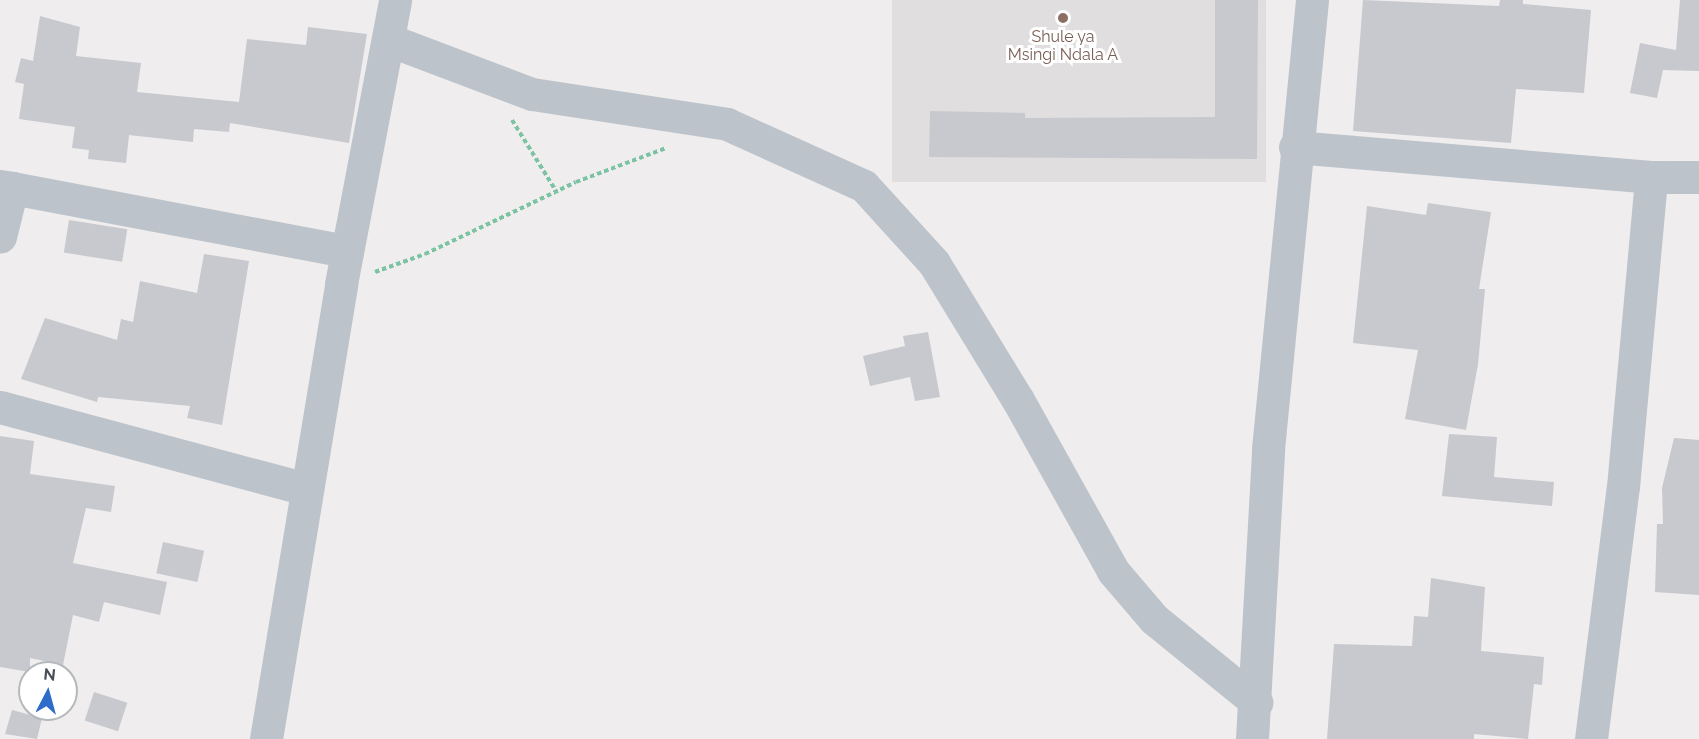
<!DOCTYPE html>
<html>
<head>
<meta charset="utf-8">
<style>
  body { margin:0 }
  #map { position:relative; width:1699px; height:739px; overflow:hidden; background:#efeded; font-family:Raleway,sans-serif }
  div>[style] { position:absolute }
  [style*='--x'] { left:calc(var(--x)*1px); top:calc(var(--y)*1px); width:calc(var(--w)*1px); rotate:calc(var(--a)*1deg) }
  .education>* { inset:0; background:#e0dede; transform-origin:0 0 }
  .building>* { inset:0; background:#c7c9cf; transform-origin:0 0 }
  .path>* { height:4px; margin-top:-2px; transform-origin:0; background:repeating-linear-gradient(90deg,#7bc3a2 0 4.5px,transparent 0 7.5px) }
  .minor>* { height:33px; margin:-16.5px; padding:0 16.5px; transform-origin:16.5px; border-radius:16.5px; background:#bcc3ca }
  .dots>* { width:16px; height:16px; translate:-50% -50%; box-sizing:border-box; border:3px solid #fff; border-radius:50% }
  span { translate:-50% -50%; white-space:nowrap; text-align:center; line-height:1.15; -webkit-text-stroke:6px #fff; paint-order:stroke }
  .education-label { font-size:16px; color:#785e54 }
  .north { position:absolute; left:18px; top:661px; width:60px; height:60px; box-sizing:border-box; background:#fff; border:2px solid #b5b9bc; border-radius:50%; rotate:6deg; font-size:16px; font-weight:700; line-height:24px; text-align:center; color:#474f58 }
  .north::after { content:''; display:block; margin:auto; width:21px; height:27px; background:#2d6cc9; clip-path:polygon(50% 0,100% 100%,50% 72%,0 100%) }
</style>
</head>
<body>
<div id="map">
  <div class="education">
    <div style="left:892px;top:0;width:374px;height:182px"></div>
  </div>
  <div class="building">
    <div style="clip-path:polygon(1215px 0,1258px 0,1257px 159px,929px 157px,930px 111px,1025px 113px,1025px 118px,1215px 117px)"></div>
    <div style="clip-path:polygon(1363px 0,1499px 6px,1500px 0,1523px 0,1523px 4px,1591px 10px,1584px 93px,1516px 89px,1511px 143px,1353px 131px)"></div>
    <div style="clip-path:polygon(1680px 0,1699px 0,1699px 71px,1663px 70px,1657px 98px,1630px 93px,1640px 43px,1676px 50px)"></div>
    <div style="clip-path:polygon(40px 16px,80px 27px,76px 56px,141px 63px,137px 92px,239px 102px,247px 39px,306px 45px,308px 27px,367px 34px,349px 143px,230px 123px,229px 132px,194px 129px,193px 142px,129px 135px,126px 163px,88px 159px,89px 150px,72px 148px,75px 127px,19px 119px,24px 84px,15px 82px,21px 58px,33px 61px)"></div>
    <div style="clip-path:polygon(1428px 203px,1491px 212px,1479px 289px,1485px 289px,1478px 364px,1466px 430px,1405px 419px,1418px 350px,1353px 343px,1367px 206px,1426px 215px)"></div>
    <div style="left:69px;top:220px;width:59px;height:33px;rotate:9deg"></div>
    <div style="clip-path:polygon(204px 254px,249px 261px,222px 425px,187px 418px,190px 406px,98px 397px,97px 402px,21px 379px,45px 318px,117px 340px,121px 319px,133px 322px,140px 281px,197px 293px)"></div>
    <div style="clip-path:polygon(928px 332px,940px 397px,915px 401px,910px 377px,870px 386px,863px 356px,905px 346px,903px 336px)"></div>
    <div style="clip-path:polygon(1449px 434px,1497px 437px,1494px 477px,1554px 482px,1552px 506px,1442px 496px)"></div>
    <div style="clip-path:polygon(0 436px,34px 441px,30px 474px,115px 486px,111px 512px,86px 508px,73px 563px,167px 582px,160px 615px,104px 602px,99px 622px,73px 615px,63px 665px,30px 658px,30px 672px,0 667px)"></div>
    <div style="clip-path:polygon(1674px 438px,1699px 440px,1699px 595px,1655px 592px,1657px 524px,1663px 524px,1662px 488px)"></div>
    <div style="left:163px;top:542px;width:42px;height:32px;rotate:12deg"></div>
    <div style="clip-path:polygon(1431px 578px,1485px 587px,1481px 651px,1544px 657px,1542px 685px,1534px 684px,1528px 739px,1474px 734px,1474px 739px,1327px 739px,1334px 644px,1412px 646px,1414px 616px,1428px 617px)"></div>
    <div style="left:94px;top:692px;width:35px;height:30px;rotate:18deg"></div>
    <div style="clip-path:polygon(12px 710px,42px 718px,37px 739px,5px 734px)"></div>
  </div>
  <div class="path">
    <div style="--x:512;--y:120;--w:84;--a:58.2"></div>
    <div style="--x:375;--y:272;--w:53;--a:-19.8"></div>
    <div style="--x:425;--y:254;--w:167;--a:-25.5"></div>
    <div style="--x:576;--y:182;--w:96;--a:-20.7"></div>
  </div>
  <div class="minor">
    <div style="--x:389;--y:40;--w:153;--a:20.7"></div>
    <div style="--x:532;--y:94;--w:197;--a:8.7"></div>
    <div style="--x:727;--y:124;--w:150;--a:24.3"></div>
    <div style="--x:864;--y:186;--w:104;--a:47.7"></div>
    <div style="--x:934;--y:263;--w:161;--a:58.5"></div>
    <div style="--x:1018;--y:400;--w:196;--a:60.9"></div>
    <div style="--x:1113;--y:571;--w:63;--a:49.5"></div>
    <div style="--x:1154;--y:619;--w:132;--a:39.1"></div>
    <div style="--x:1295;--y:147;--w:357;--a:4.8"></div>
    <div style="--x:1651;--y:177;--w:48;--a:0"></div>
    <div style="--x:0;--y:186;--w:12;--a:9"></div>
    <div style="--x:12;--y:188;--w:50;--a:103.8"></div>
    <div style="--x:12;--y:188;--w:341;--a:10.7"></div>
    <div style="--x:0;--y:407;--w:317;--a:15"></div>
    <div style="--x:266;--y:739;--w:461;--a:-80.6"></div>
    <div style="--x:341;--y:284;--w:289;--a:-79.2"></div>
    <div style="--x:1252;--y:739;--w:290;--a:-86.8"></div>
    <div style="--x:1268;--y:449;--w:451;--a:-84.4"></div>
    <div style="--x:1591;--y:739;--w:254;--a:-82.8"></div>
    <div style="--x:1623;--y:487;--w:311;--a:-84.8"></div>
  </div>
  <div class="dots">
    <div style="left:1063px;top:18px;background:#8d6e63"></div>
  </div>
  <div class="education-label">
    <span style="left:1063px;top:46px">Shule ya<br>Msingi Ndala A</span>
  </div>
  <div class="north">N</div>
</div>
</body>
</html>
